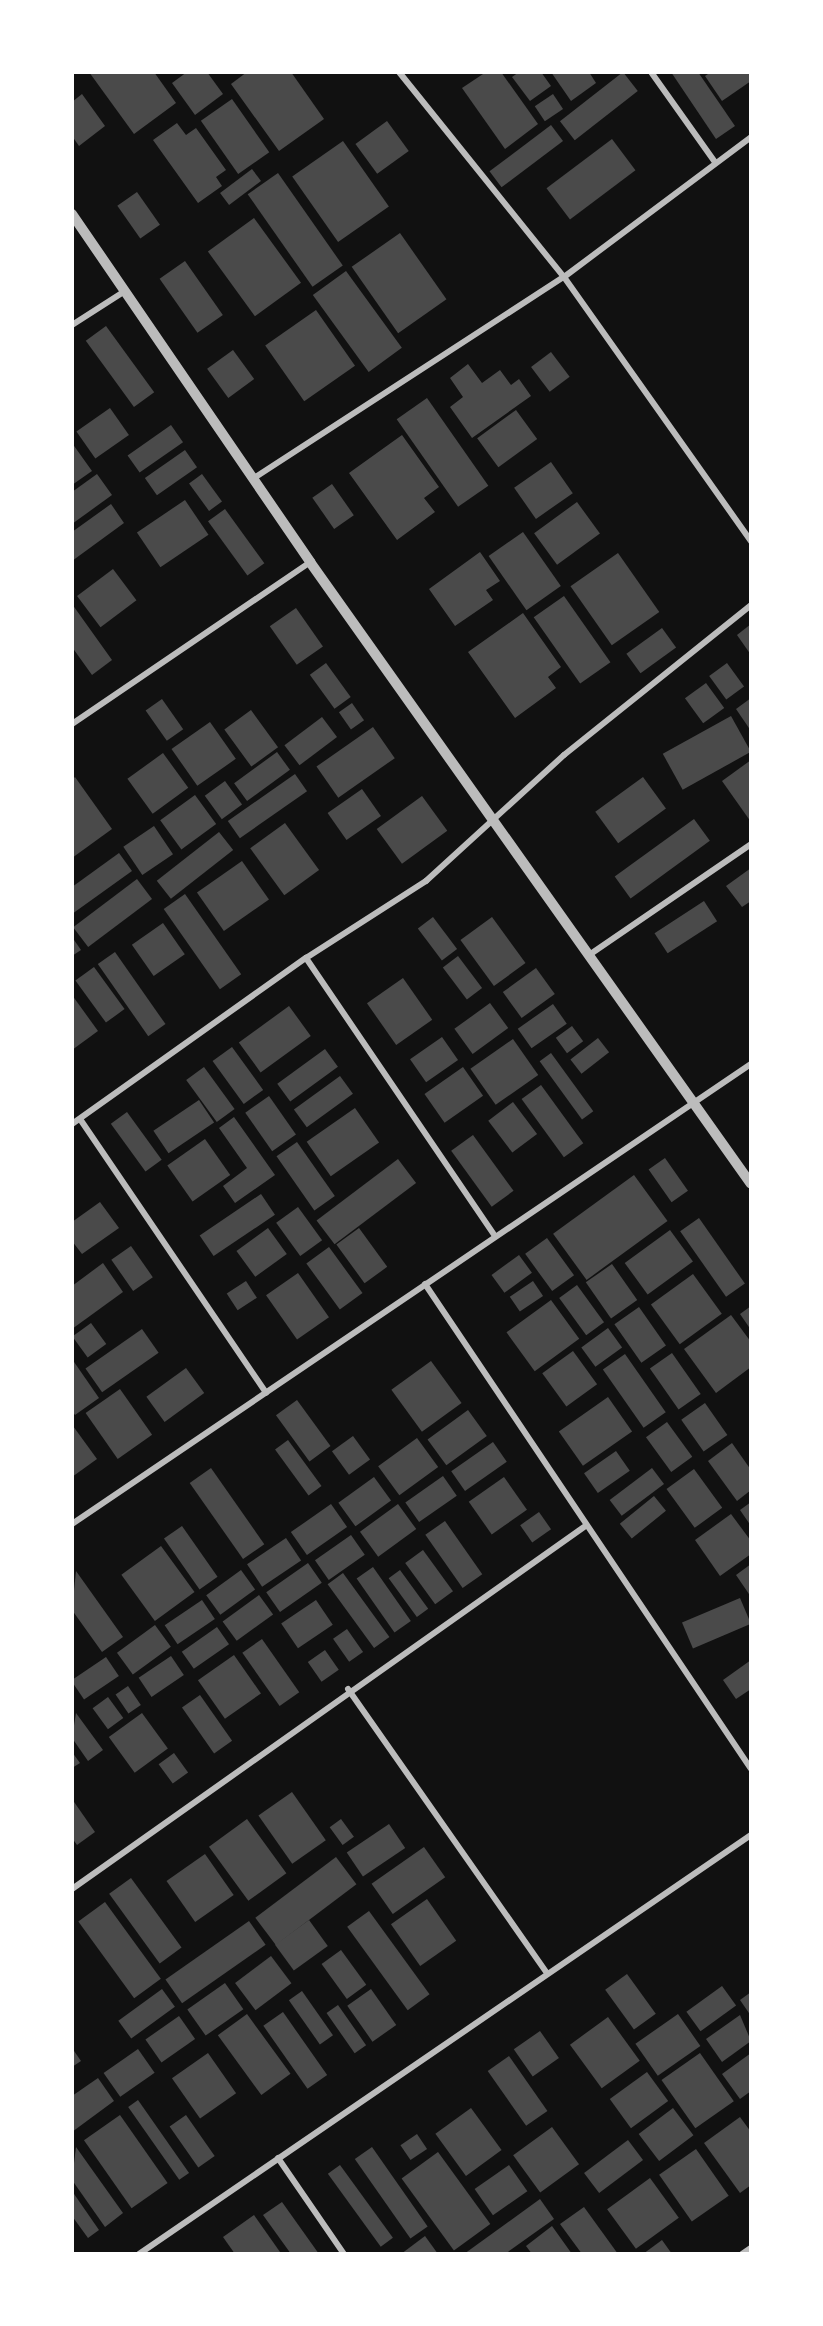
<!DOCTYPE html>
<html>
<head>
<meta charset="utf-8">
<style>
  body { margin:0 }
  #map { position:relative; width:823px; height:2326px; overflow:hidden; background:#111; font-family:Mulish,sans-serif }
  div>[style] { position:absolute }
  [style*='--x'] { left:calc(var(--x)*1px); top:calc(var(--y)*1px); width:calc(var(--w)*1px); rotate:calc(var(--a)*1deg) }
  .building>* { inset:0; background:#4a4a4a; transform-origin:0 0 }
  .minor>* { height:6px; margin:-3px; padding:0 3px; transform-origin:3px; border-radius:3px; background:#bcbcbc }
  .tertiary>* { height:10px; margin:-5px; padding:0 5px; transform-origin:5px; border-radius:5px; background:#bcbcbc }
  span { translate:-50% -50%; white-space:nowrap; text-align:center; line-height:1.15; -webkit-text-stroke:4.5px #fff; paint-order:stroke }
  .frame { position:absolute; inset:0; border:74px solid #fff; pointer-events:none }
</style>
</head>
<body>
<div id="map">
  <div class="building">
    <div style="clip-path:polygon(89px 72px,154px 72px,176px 103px,134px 134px)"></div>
    <div style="clip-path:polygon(187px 72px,207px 72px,223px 94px,195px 115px,172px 83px)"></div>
    <div style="clip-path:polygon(247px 72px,291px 72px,324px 119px,279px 151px,231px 84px)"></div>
    <div style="clip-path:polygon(486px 72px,501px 72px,538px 124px,505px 149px,462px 88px)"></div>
    <div style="clip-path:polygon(519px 72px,541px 72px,551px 86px,530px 101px,512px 77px)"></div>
    <div style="clip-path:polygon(551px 72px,589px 72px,596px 83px,571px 101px)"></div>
    <div style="left:623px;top:72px;width:24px;height:80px;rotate:52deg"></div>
    <div style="clip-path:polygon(671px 72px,698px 72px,735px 126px,716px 139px)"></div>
    <div style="clip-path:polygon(711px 72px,751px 72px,751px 81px,722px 101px,705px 76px)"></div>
    <div style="clip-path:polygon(82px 94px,105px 126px,79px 146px,72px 136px,72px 102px)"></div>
    <div style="left:553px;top:94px;width:18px;height:22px;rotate:56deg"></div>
    <div style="left:232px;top:99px;width:65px;height:38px;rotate:55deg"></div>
    <div style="left:387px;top:121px;width:37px;height:39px;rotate:54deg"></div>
    <div style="clip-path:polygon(177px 123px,186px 135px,196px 128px,226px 170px,216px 177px,222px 186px,198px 203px,153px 140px)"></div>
    <div style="left:551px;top:125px;width:20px;height:77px;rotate:53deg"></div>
    <div style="left:612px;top:139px;width:39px;height:82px;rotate:53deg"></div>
    <div style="left:343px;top:141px;width:80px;height:62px;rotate:55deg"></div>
    <div style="left:252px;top:169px;width:15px;height:40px;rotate:53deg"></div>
    <div style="left:278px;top:173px;width:113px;height:37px;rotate:55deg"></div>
    <div style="left:137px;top:192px;width:40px;height:24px;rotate:55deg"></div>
    <div style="left:254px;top:218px;width:80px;height:57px;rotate:54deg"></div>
    <div style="left:400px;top:233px;width:81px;height:59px;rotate:55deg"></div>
    <div style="left:185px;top:261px;width:66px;height:31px;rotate:55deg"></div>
    <div style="left:346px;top:271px;width:95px;height:41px;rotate:54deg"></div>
    <div style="left:316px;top:310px;width:68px;height:62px;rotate:55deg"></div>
    <div style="left:106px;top:326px;width:82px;height:25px;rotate:54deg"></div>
    <div style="left:233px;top:350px;width:36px;height:32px;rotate:54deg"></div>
    <div style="left:551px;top:352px;width:31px;height:25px;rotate:53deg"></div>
    <div style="clip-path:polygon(468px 364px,482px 383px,500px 370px,511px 385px,519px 379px,531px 396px,472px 438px,450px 407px,463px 397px,450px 378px)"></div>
    <div style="left:427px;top:398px;width:107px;height:37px;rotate:55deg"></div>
    <div style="left:110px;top:408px;width:33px;height:41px;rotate:55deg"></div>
    <div style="left:516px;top:410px;width:36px;height:48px;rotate:54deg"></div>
    <div style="left:171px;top:425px;width:21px;height:53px;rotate:55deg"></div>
    <div style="clip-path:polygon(402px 435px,439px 487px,424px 498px,435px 512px,397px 540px,349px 473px)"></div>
    <div style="clip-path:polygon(72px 443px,92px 471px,72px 485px)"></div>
    <div style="left:185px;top:450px;width:21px;height:49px;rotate:55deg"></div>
    <div style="left:551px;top:462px;width:38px;height:45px;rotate:55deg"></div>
    <div style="clip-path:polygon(97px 474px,112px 495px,72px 524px,72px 492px)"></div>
    <div style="left:202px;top:474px;width:34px;height:16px;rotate:54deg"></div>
    <div style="left:332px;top:484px;width:38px;height:24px;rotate:55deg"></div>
    <div style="left:185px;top:500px;width:42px;height:58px;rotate:56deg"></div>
    <div style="left:577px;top:502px;width:39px;height:53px;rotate:54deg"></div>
    <div style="clip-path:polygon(111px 504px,124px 523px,72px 561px,72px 532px)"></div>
    <div style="left:225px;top:509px;width:67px;height:21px;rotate:54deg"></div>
    <div style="left:523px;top:532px;width:66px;height:42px;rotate:55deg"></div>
    <div style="clip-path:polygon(480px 552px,500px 581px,486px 590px,493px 600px,455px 626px,429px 589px)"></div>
    <div style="left:618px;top:553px;width:72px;height:58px;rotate:55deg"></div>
    <div style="left:113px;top:569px;width:39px;height:45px;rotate:53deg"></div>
    <div style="left:564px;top:596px;width:81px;height:37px;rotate:55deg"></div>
    <div style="clip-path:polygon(72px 604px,112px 660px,92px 675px,72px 647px)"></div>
    <div style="left:296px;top:608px;width:47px;height:32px;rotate:55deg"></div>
    <div style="clip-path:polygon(523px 613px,561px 667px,548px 677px,556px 688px,515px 718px,468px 652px)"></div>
    <div style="clip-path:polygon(751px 624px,751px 655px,737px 635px)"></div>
    <div style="left:662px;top:628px;width:24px;height:44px;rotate:54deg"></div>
    <div style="left:326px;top:663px;width:42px;height:20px;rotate:54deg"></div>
    <div style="left:727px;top:663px;width:29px;height:22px;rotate:54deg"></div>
    <div style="left:706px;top:683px;width:31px;height:26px;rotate:54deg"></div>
    <div style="clip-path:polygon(751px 698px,751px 731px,736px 709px)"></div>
    <div style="left:162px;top:699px;width:37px;height:20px;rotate:55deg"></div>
    <div style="left:352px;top:703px;width:21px;height:16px;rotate:55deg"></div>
    <div style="left:251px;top:710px;width:46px;height:33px;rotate:54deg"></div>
    <div style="left:731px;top:716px;width:41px;height:78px;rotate:61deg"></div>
    <div style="left:322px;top:717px;width:25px;height:47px;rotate:53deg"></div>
    <div style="left:210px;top:722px;width:45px;height:47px;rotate:55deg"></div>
    <div style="left:373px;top:727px;width:38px;height:69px;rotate:55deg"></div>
    <div style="left:277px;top:752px;width:22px;height:53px;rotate:54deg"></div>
    <div style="left:163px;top:753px;width:43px;height:44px;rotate:54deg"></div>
    <div style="clip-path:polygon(751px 760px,751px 822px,722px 781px)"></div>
    <div style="left:295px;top:774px;width:21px;height:82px;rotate:55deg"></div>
    <div style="clip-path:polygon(75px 777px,112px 829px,72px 858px,72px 780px)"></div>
    <div style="left:643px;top:777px;width:39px;height:59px;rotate:54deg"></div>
    <div style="left:225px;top:781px;width:29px;height:25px;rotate:54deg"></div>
    <div style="left:362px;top:789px;width:33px;height:42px;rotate:55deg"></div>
    <div style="left:195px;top:795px;width:36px;height:43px;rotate:54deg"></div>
    <div style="left:422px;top:796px;width:43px;height:56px;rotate:54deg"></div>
    <div style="left:694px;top:819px;width:27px;height:98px;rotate:54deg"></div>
    <div style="left:285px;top:823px;width:58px;height:43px;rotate:54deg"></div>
    <div style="left:154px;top:826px;width:34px;height:37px;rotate:56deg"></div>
    <div style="left:219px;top:832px;width:23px;height:79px;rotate:52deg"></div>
    <div style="clip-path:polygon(119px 853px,132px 871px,72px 914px,72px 887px)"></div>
    <div style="left:242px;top:861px;width:47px;height:55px;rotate:55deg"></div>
    <div style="clip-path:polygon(751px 868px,751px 901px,742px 907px,726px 886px)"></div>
    <div style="left:137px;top:879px;width:25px;height:80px;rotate:53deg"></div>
    <div style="left:185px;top:894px;width:98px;height:26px;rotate:55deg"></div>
    <div style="left:704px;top:901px;width:24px;height:59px;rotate:57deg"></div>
    <div style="left:433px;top:917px;width:40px;height:19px;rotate:53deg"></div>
    <div style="left:492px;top:917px;width:57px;height:39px;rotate:54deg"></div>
    <div style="left:163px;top:923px;width:38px;height:38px;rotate:55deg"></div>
    <div style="clip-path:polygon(72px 937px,81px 950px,72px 956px)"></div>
    <div style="left:115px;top:952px;width:88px;height:21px;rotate:55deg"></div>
    <div style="left:458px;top:956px;width:40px;height:19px;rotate:53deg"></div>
    <div style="left:94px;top:967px;width:52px;height:23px;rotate:54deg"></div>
    <div style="left:536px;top:968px;width:32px;height:41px;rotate:54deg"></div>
    <div style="left:403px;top:978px;width:51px;height:44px;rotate:55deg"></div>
    <div style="clip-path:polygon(72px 995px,98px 1031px,72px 1050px)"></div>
    <div style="left:490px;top:1003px;width:31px;height:44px;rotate:54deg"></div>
    <div style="left:553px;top:1004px;width:24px;height:43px;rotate:55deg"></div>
    <div style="left:289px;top:1006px;width:37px;height:62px;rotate:54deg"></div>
    <div style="left:572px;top:1026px;width:19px;height:20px;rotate:54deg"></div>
    <div style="left:442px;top:1037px;width:28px;height:39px;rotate:55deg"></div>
    <div style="left:598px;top:1038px;width:18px;height:35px;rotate:52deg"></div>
    <div style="left:513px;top:1039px;width:44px;height:52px;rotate:55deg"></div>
    <div style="left:232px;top:1047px;width:53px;height:24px;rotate:54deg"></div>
    <div style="left:325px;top:1049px;width:22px;height:59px;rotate:54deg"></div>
    <div style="left:551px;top:1053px;width:72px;height:14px;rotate:54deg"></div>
    <div style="left:204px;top:1067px;width:52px;height:22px;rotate:54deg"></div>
    <div style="left:463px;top:1067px;width:35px;height:47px;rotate:55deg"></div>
    <div style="left:340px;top:1076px;width:22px;height:57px;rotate:54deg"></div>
    <div style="left:541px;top:1085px;width:72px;height:24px;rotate:54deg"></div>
    <div style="left:269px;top:1096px;width:47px;height:29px;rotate:55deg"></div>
    <div style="left:199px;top:1100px;width:27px;height:55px;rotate:56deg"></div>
    <div style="left:513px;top:1102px;width:40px;height:31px;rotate:53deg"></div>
    <div style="left:355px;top:1108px;width:42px;height:59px;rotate:55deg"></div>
    <div style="left:127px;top:1112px;width:59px;height:20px;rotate:54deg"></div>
    <div style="clip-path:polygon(234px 1117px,275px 1175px,235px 1203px,223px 1186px,247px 1168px,219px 1128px)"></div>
    <div style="left:473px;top:1135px;width:69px;height:27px;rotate:54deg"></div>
    <div style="left:205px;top:1139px;width:44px;height:46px;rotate:55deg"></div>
    <div style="left:297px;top:1142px;width:66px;height:25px;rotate:55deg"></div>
    <div style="left:665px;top:1158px;width:40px;height:20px;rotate:55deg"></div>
    <div style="left:398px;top:1159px;width:30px;height:102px;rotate:53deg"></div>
    <div style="left:634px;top:1175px;width:57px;height:100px;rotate:54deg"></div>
    <div style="left:261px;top:1194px;width:25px;height:74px;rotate:56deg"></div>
    <div style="clip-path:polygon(100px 1202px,119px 1228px,82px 1254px,72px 1241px,72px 1222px)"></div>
    <div style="left:298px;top:1207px;width:41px;height:27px;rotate:54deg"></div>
    <div style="left:699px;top:1218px;width:80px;height:23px;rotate:55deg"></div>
    <div style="left:268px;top:1228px;width:32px;height:39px;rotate:54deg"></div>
    <div style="left:359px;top:1228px;width:48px;height:28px;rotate:54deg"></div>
    <div style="left:670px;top:1230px;width:39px;height:56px;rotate:54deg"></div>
    <div style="left:547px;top:1238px;width:46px;height:27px;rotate:54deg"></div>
    <div style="left:131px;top:1246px;width:38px;height:24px;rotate:55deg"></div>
    <div style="left:329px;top:1247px;width:57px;height:28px;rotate:54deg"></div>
    <div style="left:519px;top:1255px;width:22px;height:34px;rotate:54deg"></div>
    <div style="clip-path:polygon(103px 1263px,123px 1292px,72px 1329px,72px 1286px)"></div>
    <div style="left:612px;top:1264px;width:44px;height:32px;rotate:55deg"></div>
    <div style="left:298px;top:1273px;width:54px;height:39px;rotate:55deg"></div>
    <div style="left:693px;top:1274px;width:49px;height:52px;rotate:54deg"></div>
    <div style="left:246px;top:1281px;width:20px;height:23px;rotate:57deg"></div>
    <div style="left:533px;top:1281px;width:18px;height:28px;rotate:56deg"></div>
    <div style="left:577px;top:1285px;width:46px;height:22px;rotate:54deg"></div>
    <div style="left:551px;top:1300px;width:48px;height:55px;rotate:54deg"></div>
    <div style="clip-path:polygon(751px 1306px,751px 1330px,740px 1314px)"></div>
    <div style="left:639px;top:1307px;width:47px;height:30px;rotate:55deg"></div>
    <div style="clip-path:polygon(731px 1315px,751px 1342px,751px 1367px,716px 1393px,684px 1349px)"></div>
    <div style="left:91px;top:1323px;width:26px;height:23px;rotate:54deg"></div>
    <div style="left:608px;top:1328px;width:24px;height:33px;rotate:54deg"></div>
    <div style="left:142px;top:1329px;width:29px;height:69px;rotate:55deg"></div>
    <div style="left:573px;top:1351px;width:41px;height:38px;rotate:54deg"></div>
    <div style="left:672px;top:1353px;width:50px;height:27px;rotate:55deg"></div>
    <div style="left:625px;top:1354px;width:71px;height:27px;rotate:55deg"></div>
    <div style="clip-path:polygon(72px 1359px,99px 1398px,75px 1415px,72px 1411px)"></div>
    <div style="left:431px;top:1361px;width:52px;height:49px;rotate:54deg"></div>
    <div style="left:186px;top:1368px;width:31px;height:49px;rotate:54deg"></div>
    <div style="left:120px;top:1389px;width:56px;height:42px;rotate:55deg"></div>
    <div style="left:608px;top:1397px;width:42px;height:60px;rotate:55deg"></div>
    <div style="left:297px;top:1400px;width:57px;height:26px;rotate:54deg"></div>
    <div style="left:705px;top:1403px;width:39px;height:29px;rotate:55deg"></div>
    <div style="left:468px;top:1410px;width:32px;height:50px;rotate:54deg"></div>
    <div style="left:667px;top:1422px;width:43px;height:26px;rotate:54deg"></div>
    <div style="clip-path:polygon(73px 1426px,97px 1459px,72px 1477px,72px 1427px)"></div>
    <div style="left:353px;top:1436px;width:29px;height:26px;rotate:54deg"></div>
    <div style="left:417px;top:1438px;width:36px;height:48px;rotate:54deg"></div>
    <div style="left:288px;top:1440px;width:57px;height:16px;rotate:54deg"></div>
    <div style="left:493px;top:1442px;width:24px;height:51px;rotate:55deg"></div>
    <div style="clip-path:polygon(732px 1443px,751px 1470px,751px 1490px,737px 1501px,708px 1461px)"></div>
    <div style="left:616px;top:1451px;width:24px;height:39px;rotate:55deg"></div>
    <div style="left:211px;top:1468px;width:93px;height:26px;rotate:55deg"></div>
    <div style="left:652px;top:1468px;width:20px;height:53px;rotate:53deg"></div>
    <div style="left:694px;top:1469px;width:48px;height:34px;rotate:54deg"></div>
    <div style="left:443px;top:1476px;width:24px;height:46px;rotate:55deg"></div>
    <div style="left:374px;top:1477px;width:29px;height:44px;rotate:54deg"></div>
    <div style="left:504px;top:1477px;width:40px;height:43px;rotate:55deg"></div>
    <div style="left:654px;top:1496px;width:19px;height:44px;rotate:51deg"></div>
    <div style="clip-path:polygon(751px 1502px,751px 1526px,740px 1510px)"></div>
    <div style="left:331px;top:1504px;width:28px;height:49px;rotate:55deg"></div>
    <div style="left:398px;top:1504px;width:31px;height:47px;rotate:54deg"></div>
    <div style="left:539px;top:1512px;width:21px;height:23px;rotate:55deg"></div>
    <div style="clip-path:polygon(731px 1514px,751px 1541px,751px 1554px,720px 1576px,695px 1540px)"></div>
    <div style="left:445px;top:1521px;width:65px;height:24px;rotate:55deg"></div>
    <div style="left:182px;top:1526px;width:62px;height:22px;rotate:55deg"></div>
    <div style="left:351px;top:1535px;width:24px;height:44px;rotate:55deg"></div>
    <div style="left:286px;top:1538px;width:27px;height:47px;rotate:56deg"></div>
    <div style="left:161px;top:1546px;width:57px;height:49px;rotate:54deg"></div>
    <div style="left:423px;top:1550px;width:51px;height:22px;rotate:54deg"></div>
    <div style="left:308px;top:1563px;width:24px;height:51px;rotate:55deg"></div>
    <div style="clip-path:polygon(751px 1564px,751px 1597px,736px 1575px)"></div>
    <div style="left:373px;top:1567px;width:66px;height:20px;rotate:55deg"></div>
    <div style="left:241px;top:1570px;width:24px;height:43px;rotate:54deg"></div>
    <div style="left:400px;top:1570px;width:48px;height:14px;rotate:54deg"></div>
    <div style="clip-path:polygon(76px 1571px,123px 1637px,102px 1652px,72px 1610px)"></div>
    <div style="left:343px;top:1573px;width:79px;height:19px;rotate:54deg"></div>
    <div style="left:259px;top:1595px;width:24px;height:45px;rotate:54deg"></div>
    <div style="left:740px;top:1598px;width:28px;height:63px;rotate:67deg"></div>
    <div style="left:202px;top:1600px;width:23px;height:45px;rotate:56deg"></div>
    <div style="left:316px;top:1600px;width:30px;height:42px;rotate:56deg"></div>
    <div style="left:155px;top:1625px;width:27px;height:47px;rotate:54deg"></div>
    <div style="left:217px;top:1627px;width:21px;height:43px;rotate:55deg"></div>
    <div style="left:347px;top:1629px;width:28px;height:17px;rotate:55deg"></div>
    <div style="left:262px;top:1639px;width:65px;height:24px;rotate:55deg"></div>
    <div style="left:325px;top:1650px;width:24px;height:21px;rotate:55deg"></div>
    <div style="left:234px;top:1655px;width:47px;height:44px;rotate:55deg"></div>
    <div style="left:171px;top:1656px;width:23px;height:39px;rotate:56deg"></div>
    <div style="left:106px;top:1657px;width:23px;height:42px;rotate:56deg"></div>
    <div style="clip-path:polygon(751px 1660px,751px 1689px,736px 1699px,723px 1680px)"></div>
    <div style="left:128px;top:1686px;width:23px;height:15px;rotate:56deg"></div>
    <div style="left:200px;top:1695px;width:56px;height:22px;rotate:55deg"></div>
    <div style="left:108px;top:1697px;width:26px;height:19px;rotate:54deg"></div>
    <div style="clip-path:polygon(76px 1713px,103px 1750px,88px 1761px,72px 1738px)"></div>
    <div style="left:142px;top:1713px;width:44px;height:41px;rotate:54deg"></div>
    <div style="clip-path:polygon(72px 1752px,80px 1763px,72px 1768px)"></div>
    <div style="left:174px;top:1753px;width:24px;height:19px;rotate:54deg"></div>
    <div style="left:292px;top:1792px;width:59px;height:41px;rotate:55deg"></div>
    <div style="clip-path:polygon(72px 1799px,95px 1832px,77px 1845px,72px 1838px)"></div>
    <div style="left:247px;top:1819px;width:67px;height:47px;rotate:54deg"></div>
    <div style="left:341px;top:1819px;width:22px;height:14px;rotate:54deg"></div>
    <div style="left:389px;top:1824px;width:29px;height:51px;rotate:56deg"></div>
    <div style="left:424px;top:1847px;width:37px;height:64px;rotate:55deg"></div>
    <div style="left:205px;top:1854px;width:50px;height:47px;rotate:55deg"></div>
    <div style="left:336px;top:1857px;width:34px;height:101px;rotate:53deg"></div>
    <div style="left:131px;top:1878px;width:86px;height:27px;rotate:54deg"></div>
    <div style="left:427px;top:1899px;width:51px;height:44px;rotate:55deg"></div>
    <div style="left:105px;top:1902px;width:95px;height:33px;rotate:54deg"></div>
    <div style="left:369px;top:1911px;width:103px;height:27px;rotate:54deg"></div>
    <div style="left:309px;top:1920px;width:32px;height:42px;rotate:54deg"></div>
    <div style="left:249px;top:1921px;width:29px;height:102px;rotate:55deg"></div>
    <div style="left:341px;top:1950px;width:43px;height:24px;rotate:54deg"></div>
    <div style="left:271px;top:1956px;width:34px;height:45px;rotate:53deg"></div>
    <div style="left:627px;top:1974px;width:49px;height:27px;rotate:54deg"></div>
    <div style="left:225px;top:1983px;width:32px;height:46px;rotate:55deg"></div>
    <div style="left:722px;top:1986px;width:24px;height:44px;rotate:54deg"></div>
    <div style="left:162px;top:1989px;width:22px;height:54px;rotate:54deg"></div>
    <div style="left:371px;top:1989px;width:44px;height:29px;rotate:55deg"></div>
    <div style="left:302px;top:1991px;width:54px;height:16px;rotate:55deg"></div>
    <div style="clip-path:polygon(751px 1992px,751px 2016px,740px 2000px)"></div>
    <div style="left:338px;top:2005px;width:49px;height:14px;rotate:55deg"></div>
    <div style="left:283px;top:2012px;width:77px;height:24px;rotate:55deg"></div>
    <div style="left:247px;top:2014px;width:74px;height:36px;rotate:54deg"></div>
    <div style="left:678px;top:2014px;width:39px;height:52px;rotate:55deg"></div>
    <div style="clip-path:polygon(740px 2015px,751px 2041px,722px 2062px,706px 2039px)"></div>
    <div style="left:179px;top:2016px;width:28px;height:41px;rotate:55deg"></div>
    <div style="left:608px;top:2017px;width:54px;height:47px;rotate:54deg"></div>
    <div style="left:540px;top:2031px;width:33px;height:32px;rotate:55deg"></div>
    <div style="clip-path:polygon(72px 2048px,81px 2061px,72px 2067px)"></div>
    <div style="left:138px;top:2049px;width:29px;height:42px;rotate:55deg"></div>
    <div style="left:208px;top:2053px;width:49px;height:44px;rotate:55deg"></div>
    <div style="left:700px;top:2053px;width:59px;height:47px;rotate:55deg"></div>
    <div style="clip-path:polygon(751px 2053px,751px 2091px,740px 2099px,722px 2074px)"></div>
    <div style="left:509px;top:2056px;width:67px;height:26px;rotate:55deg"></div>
    <div style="left:647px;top:2072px;width:36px;height:46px;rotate:54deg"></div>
    <div style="clip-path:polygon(98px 2078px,114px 2101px,72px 2132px,72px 2096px)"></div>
    <div style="left:138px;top:2100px;width:89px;height:12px;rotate:55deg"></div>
    <div style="left:471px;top:2108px;width:52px;height:44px;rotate:54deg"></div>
    <div style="left:673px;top:2108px;width:34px;height:43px;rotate:53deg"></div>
    <div style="left:120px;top:2115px;width:83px;height:44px;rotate:55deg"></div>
    <div style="left:186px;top:2115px;width:50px;height:20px;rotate:55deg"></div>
    <div style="clip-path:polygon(740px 2117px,751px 2132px,751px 2185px,740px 2193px,704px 2143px)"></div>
    <div style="left:552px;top:2127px;width:46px;height:48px;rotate:54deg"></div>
    <div style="left:417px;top:2134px;width:18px;height:20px;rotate:56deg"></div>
    <div style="left:628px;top:2140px;width:25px;height:55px;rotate:53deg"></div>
    <div style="clip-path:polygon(76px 2147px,123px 2213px,105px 2227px,72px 2180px)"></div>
    <div style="left:372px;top:2147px;width:97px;height:21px;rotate:55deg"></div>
    <div style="left:696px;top:2149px;width:57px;height:45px;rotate:55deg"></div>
    <div style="left:438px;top:2152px;width:89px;height:45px;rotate:54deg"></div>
    <div style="left:340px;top:2165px;width:90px;height:15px;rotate:54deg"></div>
    <div style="left:509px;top:2165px;width:32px;height:42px;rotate:55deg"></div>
    <div style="left:650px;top:2178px;width:49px;height:53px;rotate:54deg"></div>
    <div style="clip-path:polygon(72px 2191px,99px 2230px,88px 2238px,72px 2216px)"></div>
    <div style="clip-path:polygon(540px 2199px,554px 2219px,505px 2254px,464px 2254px)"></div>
    <div style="clip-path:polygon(282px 2202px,319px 2254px,291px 2254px,263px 2215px)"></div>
    <div style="clip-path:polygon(584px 2207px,618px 2254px,582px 2254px,560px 2224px)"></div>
    <div style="clip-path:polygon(254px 2215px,280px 2252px,277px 2254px,235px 2254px,223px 2237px)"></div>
    <div style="clip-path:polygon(552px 2226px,572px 2254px,532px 2254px,526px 2246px)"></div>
    <div style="clip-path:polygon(425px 2236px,438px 2254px,401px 2254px)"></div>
    <div style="clip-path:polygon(662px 2240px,672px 2254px,643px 2254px)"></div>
  </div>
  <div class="minor">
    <div style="--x:399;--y:72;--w:263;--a:51.2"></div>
    <div style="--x:564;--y:277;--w:324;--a:54.7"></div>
    <div style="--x:651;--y:72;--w:110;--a:54.6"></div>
    <div style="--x:72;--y:325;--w:63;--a:-32.7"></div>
    <div style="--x:254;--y:478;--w:369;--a:-33"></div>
    <div style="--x:564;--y:277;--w:234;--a:-36.8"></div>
    <div style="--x:72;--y:724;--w:288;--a:-34.2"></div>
    <div style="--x:592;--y:953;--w:193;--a:-34.4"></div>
    <div style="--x:306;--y:958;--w:336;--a:55.8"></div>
    <div style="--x:80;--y:1119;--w:331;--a:55.8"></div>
    <div style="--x:72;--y:1124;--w:287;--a:-35.4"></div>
    <div style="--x:306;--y:958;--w:143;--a:-32.7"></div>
    <div style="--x:426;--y:881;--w:187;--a:-42.4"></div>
    <div style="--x:564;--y:755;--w:240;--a:-38.7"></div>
    <div style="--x:425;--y:1284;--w:584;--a:56.09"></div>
    <div style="--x:72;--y:1524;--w:820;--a:-34.12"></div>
    <div style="--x:348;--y:1689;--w:345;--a:55"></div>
    <div style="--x:72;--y:1889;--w:627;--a:-35.26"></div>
    <div style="--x:278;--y:2158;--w:116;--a:55.5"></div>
    <div style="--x:139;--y:2254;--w:742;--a:-34.4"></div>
    <div style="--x:742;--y:2254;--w:11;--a:-34"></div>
  </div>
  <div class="tertiary">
    <div style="--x:72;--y:214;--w:422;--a:55.6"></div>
    <div style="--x:310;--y:562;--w:762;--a:54.66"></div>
  </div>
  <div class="frame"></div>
</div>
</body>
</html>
